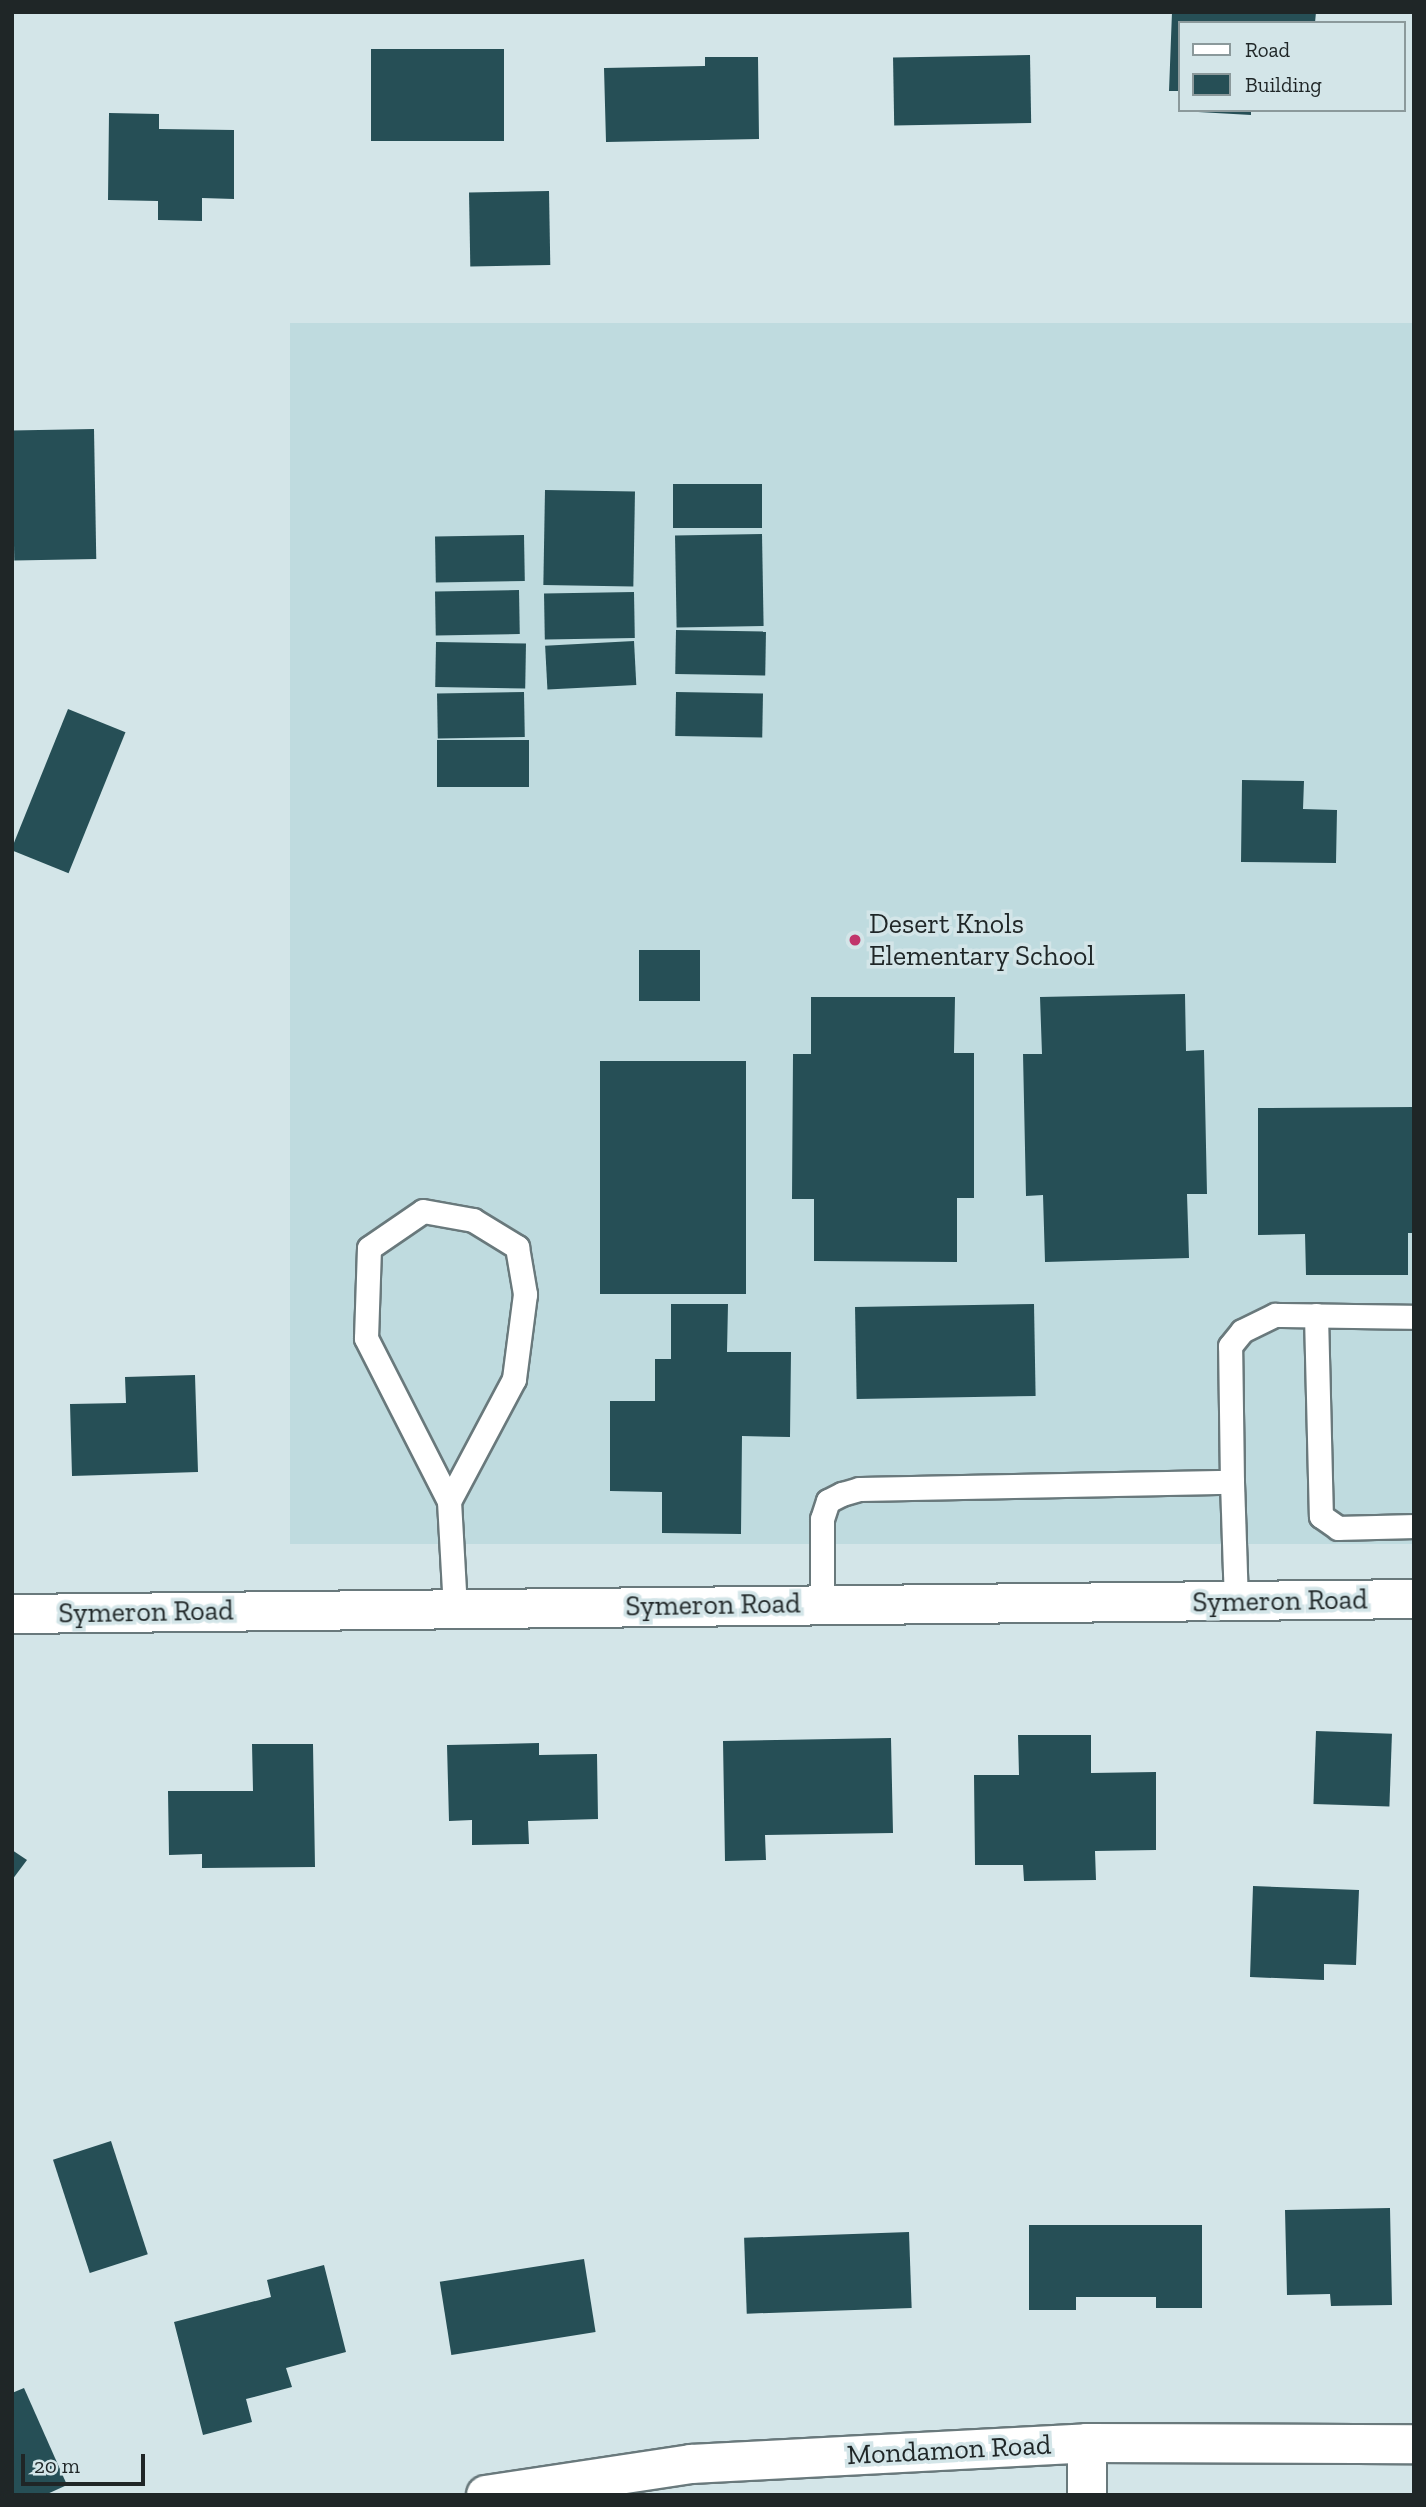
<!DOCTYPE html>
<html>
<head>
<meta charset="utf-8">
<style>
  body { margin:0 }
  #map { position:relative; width:1426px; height:2507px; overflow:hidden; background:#d3e5e8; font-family:"Zilla Slab",serif }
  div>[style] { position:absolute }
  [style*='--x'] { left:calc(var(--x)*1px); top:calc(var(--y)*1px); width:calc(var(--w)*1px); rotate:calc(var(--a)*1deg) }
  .built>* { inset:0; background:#bfdbdf; transform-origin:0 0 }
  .building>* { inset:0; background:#264f56; transform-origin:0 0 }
  .roads { filter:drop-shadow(2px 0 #69797c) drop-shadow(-2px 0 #69797c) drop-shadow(0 2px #69797c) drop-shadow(0 -2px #69797c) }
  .service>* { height:23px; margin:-11.5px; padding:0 11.5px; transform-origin:11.5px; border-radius:11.5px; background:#fff }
  .minor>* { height:38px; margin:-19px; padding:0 19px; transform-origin:19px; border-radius:19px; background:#fff }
  .tertiary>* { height:38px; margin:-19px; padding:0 19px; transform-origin:19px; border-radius:19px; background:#fff }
  .dots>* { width:19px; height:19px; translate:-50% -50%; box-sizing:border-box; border:4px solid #d3e5e8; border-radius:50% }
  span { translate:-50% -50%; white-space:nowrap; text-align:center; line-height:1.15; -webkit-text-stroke:7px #d3e5e8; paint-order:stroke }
  .poi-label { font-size:28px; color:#1f2627 }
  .left { translate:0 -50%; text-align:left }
  .street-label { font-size:28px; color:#1f2627 }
  .frame { position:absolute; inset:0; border:14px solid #1f2627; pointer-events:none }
  .legend { position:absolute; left:1178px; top:21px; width:228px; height:91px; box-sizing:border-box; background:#d3e5e8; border:2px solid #8b999b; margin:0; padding:9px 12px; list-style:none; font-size:21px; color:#1f2627 }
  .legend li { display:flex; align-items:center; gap:14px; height:35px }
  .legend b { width:35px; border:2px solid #8b999b }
  .scale { position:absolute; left:21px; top:2454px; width:124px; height:32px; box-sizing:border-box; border:4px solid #1f2627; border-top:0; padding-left:9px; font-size:21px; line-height:24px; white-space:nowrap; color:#1f2627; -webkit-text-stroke:5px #d3e5e8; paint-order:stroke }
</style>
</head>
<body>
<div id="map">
  <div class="built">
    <div style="left:1414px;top:323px;width:1221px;height:1124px;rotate:90deg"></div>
  </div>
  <div class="building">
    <div style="clip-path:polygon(1172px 12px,1316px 12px,1315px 23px,1179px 23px,1179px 91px,1169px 91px)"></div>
    <div style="left:371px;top:49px;width:133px;height:92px"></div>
    <div style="left:1030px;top:55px;width:68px;height:137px;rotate:89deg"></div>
    <div style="clip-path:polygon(705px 57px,758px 57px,759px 139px,606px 142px,604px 68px,705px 66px)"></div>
    <div style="clip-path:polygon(1198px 110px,1251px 110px,1251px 115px,1198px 112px)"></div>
    <div style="clip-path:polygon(109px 113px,159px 114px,159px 129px,234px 130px,234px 199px,202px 198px,202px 221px,158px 220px,158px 201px,108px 200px)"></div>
    <div style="left:549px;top:191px;width:74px;height:80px;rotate:89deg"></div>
    <div style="left:94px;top:429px;width:130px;height:82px;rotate:89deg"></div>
    <div style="left:673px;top:484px;width:89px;height:44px"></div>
    <div style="left:545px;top:490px;width:90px;height:95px;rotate:1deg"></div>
    <div style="left:762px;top:534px;width:92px;height:87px;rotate:89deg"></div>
    <div style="left:524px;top:535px;width:46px;height:89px;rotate:89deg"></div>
    <div style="left:519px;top:590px;width:44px;height:84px;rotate:89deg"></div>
    <div style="left:634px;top:592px;width:46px;height:90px;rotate:89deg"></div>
    <div style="left:676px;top:630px;width:90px;height:44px;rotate:1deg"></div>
    <div style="left:634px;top:641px;width:44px;height:89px;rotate:87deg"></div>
    <div style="left:436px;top:642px;width:90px;height:45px;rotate:1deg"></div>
    <div style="left:524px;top:692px;width:45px;height:87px;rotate:89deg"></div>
    <div style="left:676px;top:692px;width:87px;height:44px;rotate:1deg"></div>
    <div style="left:68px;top:709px;width:62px;height:152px;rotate:22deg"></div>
    <div style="left:437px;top:740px;width:92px;height:47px"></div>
    <div style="clip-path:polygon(1242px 780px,1304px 781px,1303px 809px,1337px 810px,1336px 863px,1241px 862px)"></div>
    <div style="left:639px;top:950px;width:61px;height:51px"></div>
    <div style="clip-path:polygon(1185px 994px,1186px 1051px,1204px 1050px,1207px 1194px,1187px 1194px,1189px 1258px,1045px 1262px,1043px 1195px,1026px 1196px,1023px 1054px,1042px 1054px,1040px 997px)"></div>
    <div style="clip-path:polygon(811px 997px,955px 997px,954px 1053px,974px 1053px,974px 1198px,957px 1198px,957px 1262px,814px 1261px,814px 1199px,792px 1199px,793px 1054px,811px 1054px)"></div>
    <div style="left:600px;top:1061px;width:146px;height:233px"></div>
    <div style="clip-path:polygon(1414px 1107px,1414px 1233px,1408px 1233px,1408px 1275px,1306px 1275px,1305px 1234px,1258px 1235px,1258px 1108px)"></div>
    <div style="clip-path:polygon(671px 1304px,728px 1304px,727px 1352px,791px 1352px,790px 1437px,742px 1436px,741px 1534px,662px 1533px,662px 1492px,610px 1491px,610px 1401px,655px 1401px,655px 1359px,671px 1359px)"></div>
    <div style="left:1034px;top:1304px;width:92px;height:179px;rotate:89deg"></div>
    <div style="clip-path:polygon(195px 1375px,198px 1472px,72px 1476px,70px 1404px,126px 1403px,125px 1377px)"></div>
    <div style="left:1316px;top:1731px;width:76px;height:73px;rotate:2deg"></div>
    <div style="clip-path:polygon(1018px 1735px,1091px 1735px,1091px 1773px,1156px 1772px,1156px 1850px,1095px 1851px,1096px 1880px,1024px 1881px,1023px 1865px,975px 1865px,974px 1775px,1019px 1775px)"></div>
    <div style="clip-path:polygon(891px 1738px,893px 1833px,765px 1835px,766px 1860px,725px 1861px,723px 1741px)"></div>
    <div style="clip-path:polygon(539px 1743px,539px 1755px,597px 1754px,598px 1819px,528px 1821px,529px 1844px,472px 1845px,472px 1820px,449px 1821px,447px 1745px)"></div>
    <div style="clip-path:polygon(252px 1744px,313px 1744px,315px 1867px,202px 1868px,202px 1854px,169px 1855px,168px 1791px,253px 1791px)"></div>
    <div style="clip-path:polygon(12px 1850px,27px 1860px,12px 1880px)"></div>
    <div style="clip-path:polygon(1253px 1886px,1359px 1890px,1356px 1965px,1324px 1964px,1324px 1980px,1250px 1977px)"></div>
    <div style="left:111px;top:2141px;width:119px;height:61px;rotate:72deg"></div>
    <div style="clip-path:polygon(1390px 2208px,1392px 2305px,1331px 2306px,1330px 2294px,1287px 2295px,1285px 2210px)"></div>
    <div style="clip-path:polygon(1029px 2225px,1202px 2225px,1202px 2308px,1156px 2308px,1156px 2297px,1076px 2297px,1076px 2310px,1029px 2310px)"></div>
    <div style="left:909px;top:2232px;width:76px;height:165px;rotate:88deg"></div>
    <div style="left:584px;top:2259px;width:74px;height:146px;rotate:81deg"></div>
    <div style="clip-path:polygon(324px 2265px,346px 2352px,286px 2368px,292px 2387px,246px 2399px,252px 2422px,203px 2435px,174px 2322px,271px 2297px,267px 2280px)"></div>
    <div style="clip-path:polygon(24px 2388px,67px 2485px,45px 2495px,12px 2495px,12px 2393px)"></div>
  </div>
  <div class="roads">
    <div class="service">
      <div style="--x:1316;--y:1315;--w:201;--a:88.6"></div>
      <div style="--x:1321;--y:1516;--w:21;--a:35"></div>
      <div style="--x:1338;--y:1528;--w:76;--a:-1.5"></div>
      <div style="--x:1232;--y:1482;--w:120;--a:88.1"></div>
      <div style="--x:449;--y:1501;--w:183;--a:-117"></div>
      <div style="--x:366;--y:1338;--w:90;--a:-88.1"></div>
      <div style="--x:369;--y:1248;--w:65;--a:-34.4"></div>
      <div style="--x:423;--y:1211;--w:51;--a:10.2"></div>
      <div style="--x:473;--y:1220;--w:52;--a:31.5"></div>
      <div style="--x:517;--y:1247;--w:48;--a:80.3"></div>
      <div style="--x:525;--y:1294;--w:86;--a:97.4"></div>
      <div style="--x:514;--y:1379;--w:138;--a:118"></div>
      <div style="--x:449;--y:1501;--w:108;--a:86.8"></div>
      <div style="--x:822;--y:1604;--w:85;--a:-90"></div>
      <div style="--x:822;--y:1519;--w:19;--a:-72"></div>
      <div style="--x:828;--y:1501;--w:16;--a:-27"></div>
      <div style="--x:842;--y:1494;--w:18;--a:-16"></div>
      <div style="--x:859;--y:1489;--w:373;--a:-1.1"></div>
      <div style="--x:1232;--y:1482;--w:136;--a:-90.8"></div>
      <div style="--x:1230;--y:1346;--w:19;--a:-51"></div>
      <div style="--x:1242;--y:1331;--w:37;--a:-26"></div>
      <div style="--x:1275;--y:1315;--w:139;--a:0.8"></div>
    </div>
    <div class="minor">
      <div style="--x:1087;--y:2443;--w:52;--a:90"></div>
      <div style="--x:486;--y:2495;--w:207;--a:-8.6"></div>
      <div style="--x:691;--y:2464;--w:397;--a:-3"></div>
      <div style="--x:1087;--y:2443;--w:327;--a:0.2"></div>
    </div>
    <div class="tertiary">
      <div style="--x:12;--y:1614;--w:1402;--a:-0.61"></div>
    </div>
  </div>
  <div class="dots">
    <div style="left:855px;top:940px;background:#c1356b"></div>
  </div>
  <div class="poi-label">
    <span class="left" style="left:869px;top:940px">Desert Knols<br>Elementary School</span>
  </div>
  <div class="street-label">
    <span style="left:1280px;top:1601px;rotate:-1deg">Symeron Road</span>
    <span style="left:713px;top:1605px;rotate:-1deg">Symeron Road</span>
    <span style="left:146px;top:1612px;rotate:-1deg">Symeron Road</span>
    <span style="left:949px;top:2450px;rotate:-3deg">Mondamon Road</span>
  </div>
  <div class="frame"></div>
  <ul class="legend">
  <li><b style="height:9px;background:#fff"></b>Road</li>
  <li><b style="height:19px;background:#264f56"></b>Building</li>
  </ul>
  <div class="scale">20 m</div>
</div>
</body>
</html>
